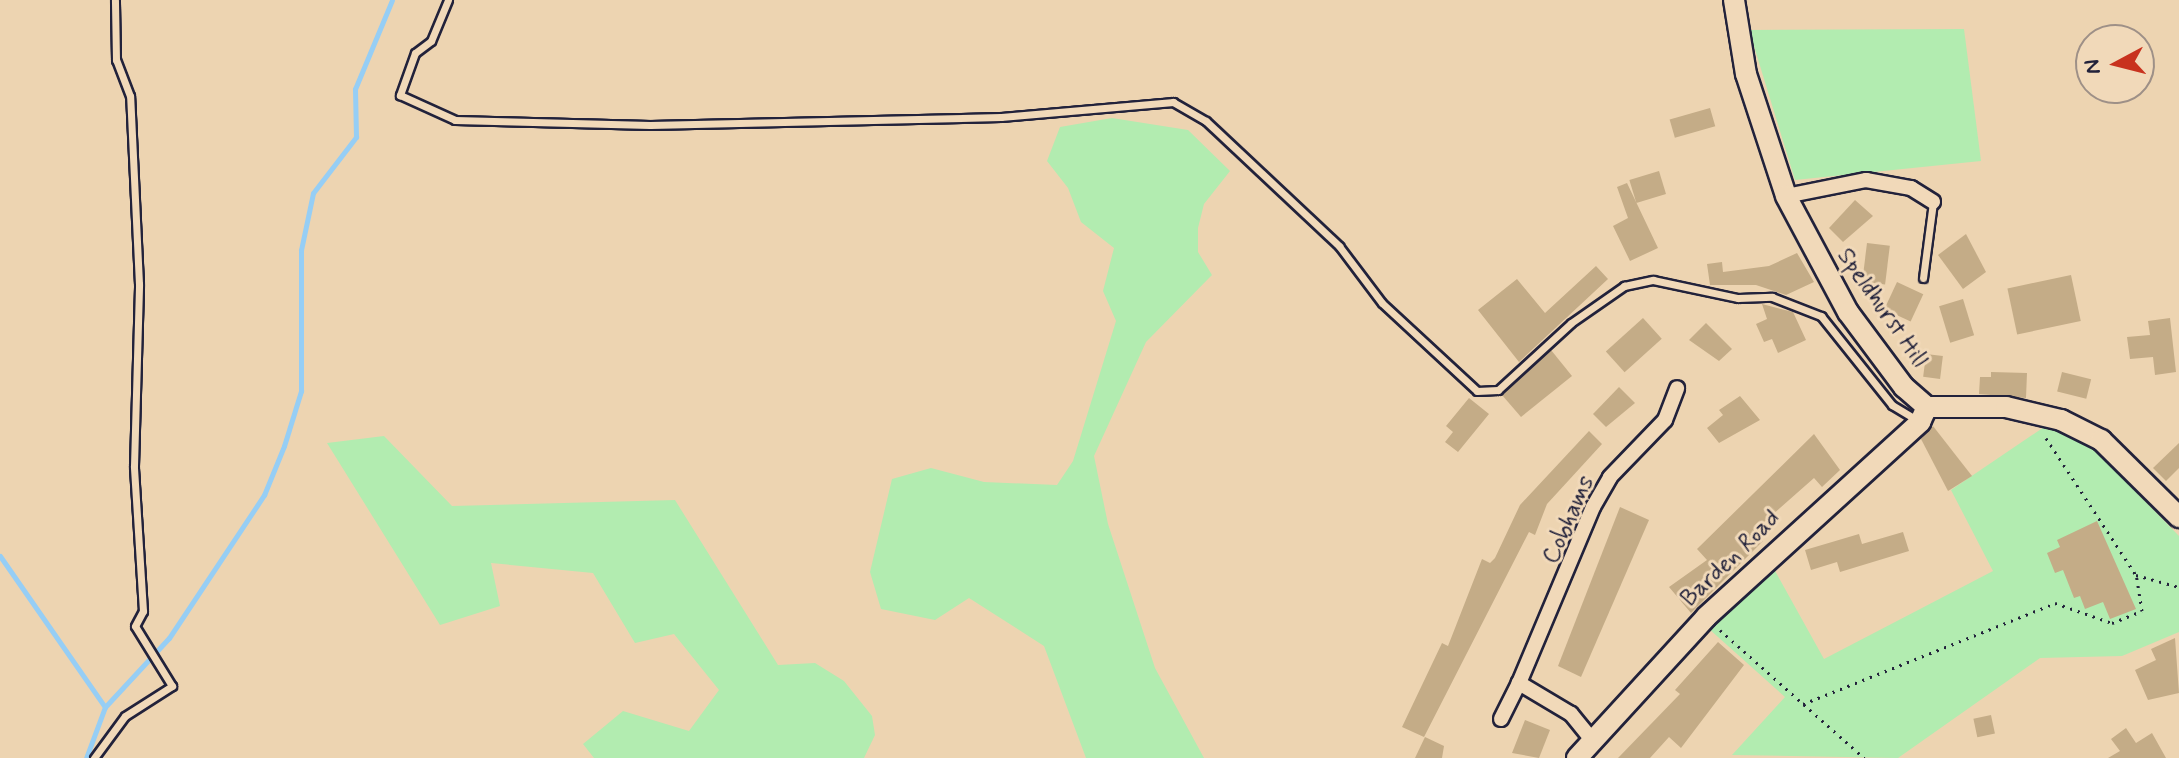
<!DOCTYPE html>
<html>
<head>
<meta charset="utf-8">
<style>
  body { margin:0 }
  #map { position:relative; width:2179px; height:758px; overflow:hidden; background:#edd4b1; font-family:Mynerve,sans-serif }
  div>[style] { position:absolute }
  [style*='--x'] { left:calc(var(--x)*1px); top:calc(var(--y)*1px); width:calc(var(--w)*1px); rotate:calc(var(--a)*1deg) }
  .green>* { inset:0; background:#b2ecb0 }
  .stream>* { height:5px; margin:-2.5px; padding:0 2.5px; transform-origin:2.5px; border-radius:2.5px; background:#96cef5 }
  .building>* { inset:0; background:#c4ac87; transform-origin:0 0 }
  .path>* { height:3px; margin-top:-1.5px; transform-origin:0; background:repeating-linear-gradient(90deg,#22223b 0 2px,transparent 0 8px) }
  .roads { filter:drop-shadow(2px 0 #22223b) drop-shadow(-2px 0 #22223b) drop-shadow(0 2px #22223b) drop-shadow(0 -2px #22223b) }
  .lane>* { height:7px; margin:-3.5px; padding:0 3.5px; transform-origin:3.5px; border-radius:3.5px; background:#f1d9b9 }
  .street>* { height:14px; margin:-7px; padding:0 7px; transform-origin:7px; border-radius:7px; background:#f1d9b9 }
  .secondary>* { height:20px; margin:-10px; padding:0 10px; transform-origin:10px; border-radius:10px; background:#f1d9b9 }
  span { translate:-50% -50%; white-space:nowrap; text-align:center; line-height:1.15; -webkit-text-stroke:6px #f1d9b9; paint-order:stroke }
  .street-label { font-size:24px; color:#22223b }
  .north { position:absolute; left:2075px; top:24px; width:80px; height:80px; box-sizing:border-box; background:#f1d9b9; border:2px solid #9e9087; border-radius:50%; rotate:263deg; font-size:22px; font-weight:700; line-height:32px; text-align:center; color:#22223b }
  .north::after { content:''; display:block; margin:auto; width:28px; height:36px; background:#c8321e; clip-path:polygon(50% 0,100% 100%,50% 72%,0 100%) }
</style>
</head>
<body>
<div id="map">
  <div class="green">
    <div style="clip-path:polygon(1964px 29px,1981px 161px,1795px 180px,1749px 30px)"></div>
    <div style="clip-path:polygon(1112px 118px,1188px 130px,1230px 171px,1204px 204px,1198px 228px,1198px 252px,1212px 275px,1146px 342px,1094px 456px,1108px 524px,1155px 668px,1204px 758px,1086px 758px,1044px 646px,969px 598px,935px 620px,881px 609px,870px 572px,892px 479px,931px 468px,984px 482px,1057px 485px,1073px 461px,1116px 321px,1103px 291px,1114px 248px,1081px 222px,1068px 188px,1047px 161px,1060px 127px)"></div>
    <div style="clip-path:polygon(2047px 425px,2095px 450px,2179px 536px,2179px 632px,2122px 656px,2040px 658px,1898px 758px,1732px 755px,1785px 697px,1708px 628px,1774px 569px,1824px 659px,1993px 571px,1951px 490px)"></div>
    <div style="clip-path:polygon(384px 436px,452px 506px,675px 500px,778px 665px,815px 663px,844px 681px,872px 716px,875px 735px,864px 758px,594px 758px,583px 744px,623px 711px,689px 731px,719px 690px,674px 634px,635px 643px,593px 573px,491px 563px,500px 606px,440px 625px,327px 443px)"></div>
  </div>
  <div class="stream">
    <div style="--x:0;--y:556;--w:184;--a:55.2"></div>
    <div style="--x:86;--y:758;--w:54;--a:-69.6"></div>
    <div style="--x:105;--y:707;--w:94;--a:-47.2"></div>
    <div style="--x:169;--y:638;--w:172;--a:-56.4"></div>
    <div style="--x:264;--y:495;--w:53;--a:-67.8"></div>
    <div style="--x:284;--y:446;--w:58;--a:-72.8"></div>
    <div style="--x:301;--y:391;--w:141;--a:-90"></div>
    <div style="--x:301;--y:250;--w:58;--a:-78.1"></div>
    <div style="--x:313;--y:193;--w:71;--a:-52.5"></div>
    <div style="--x:356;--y:137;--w:48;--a:-91.2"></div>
    <div style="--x:355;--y:89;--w:96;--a:-67.4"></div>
  </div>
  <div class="building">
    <div style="left:1710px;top:108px;width:19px;height:42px;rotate:74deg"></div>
    <div style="left:1659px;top:171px;width:24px;height:31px;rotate:73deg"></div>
    <div style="clip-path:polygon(1627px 183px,1658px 248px,1630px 261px,1613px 226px,1628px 218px,1617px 187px)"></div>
    <div style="clip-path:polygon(1855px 200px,1873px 216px,1843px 242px,1829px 228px)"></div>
    <div style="clip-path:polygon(1966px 234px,1986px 272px,1963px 289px,1938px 255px)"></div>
    <div style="left:1867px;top:243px;width:23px;height:39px;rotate:7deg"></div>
    <div style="clip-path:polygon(1797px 253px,1814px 282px,1786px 295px,1756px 285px,1710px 285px,1707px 264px,1722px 262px,1723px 272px,1769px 266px)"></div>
    <div style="clip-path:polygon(1596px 266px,1608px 279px,1519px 362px,1478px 310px,1517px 279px,1545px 313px)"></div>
    <div style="left:2071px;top:275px;width:47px;height:65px;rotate:78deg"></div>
    <div style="left:1897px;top:282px;width:29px;height:30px;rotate:25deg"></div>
    <div style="left:1963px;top:299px;width:38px;height:25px;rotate:73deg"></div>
    <div style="clip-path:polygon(1762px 304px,1793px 312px,1806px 340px,1778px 353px,1772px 339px,1764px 342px,1756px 324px,1767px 319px)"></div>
    <div style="left:1643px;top:318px;width:28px;height:50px;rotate:48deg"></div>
    <div style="clip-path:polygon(2170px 318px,2176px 372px,2155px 375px,2153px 357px,2130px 359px,2127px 337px,2150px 335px,2148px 321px)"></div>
    <div style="clip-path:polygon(1706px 323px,1732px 349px,1719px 361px,1689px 340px)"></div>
    <div style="clip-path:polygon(1551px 350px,1572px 376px,1521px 417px,1502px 395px)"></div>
    <div style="left:1926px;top:354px;width:17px;height:23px;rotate:7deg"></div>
    <div style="clip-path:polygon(1991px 372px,2027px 373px,2026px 398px,1979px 394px,1980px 377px,1991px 377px)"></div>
    <div style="left:2062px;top:372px;width:30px;height:20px;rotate:14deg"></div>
    <div style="clip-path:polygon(1619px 387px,1635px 403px,1606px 427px,1593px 414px)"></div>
    <div style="clip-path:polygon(1740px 396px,1760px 420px,1719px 443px,1707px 428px,1723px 415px,1719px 410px)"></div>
    <div style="clip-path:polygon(1469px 398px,1489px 414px,1458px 452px,1445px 442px,1453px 432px,1446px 426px)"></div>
    <div style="clip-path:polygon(1933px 426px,1972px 476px,1948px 491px,1921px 439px)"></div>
    <div style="clip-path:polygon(1589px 431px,1602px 444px,1547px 504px,1535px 535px,1529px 532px,1424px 737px,1402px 727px,1442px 643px,1448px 646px,1482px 559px,1490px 563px,1495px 558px,1520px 505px)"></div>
    <div style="clip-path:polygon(1814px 434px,1840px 470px,1822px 487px,1814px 478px,1754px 531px,1763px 541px,1691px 613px,1669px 587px,1707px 560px,1697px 549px)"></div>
    <div style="clip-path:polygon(2179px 443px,2179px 468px,2166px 481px,2153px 468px)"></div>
    <div style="clip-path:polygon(1620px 507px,1649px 520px,1581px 677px,1558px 666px)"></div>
    <div style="clip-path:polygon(2097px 521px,2136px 609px,2110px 619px,2103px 602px,2085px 609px,2080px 596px,2074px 598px,2063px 570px,2055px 573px,2047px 553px,2060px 547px,2057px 540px)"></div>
    <div style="clip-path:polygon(1903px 532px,1909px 551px,1840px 572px,1837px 562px,1811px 570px,1805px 550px,1859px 534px,1862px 544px)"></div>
    <div style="clip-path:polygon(2175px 638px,2179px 693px,2148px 700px,2135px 670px,2156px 660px,2151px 649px)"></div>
    <div style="clip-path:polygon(1718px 642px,1744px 665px,1681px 748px,1669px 737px,1650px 758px,1618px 758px,1680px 694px,1675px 690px)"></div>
    <div style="left:1991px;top:715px;width:19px;height:18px;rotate:78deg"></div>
    <div style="clip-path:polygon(1525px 720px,1550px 730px,1539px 758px,1512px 753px)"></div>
    <div style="clip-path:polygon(2126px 728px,2136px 743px,2152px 733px,2166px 758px,2108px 758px,2120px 751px,2111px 739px)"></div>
    <div style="clip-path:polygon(1425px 737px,1444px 746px,1442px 758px,1415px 758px)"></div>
  </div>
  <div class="path">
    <div style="--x:2046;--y:438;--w:164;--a:56.7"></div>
    <div style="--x:1720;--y:630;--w:193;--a:41.6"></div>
    <div style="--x:1803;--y:704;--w:271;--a:-21.8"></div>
    <div style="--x:2055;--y:603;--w:60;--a:19.3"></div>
    <div style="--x:2112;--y:623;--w:32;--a:-22"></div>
    <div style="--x:2142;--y:611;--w:36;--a:-99"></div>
    <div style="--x:2136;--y:575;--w:45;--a:15.6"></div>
  </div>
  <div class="roads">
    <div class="lane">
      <div style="--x:448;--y:0;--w:44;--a:112.5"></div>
      <div style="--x:431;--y:41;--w:20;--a:143"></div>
      <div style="--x:415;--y:53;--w:45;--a:109.7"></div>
      <div style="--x:400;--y:95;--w:60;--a:24.4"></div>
      <div style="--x:455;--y:120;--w:195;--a:1.5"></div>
      <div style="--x:650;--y:125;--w:351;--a:-1.3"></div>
      <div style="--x:1001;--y:117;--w:173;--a:-5"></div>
      <div style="--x:1173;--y:102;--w:38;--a:30"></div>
      <div style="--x:1206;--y:121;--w:183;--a:43.2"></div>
      <div style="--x:1339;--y:246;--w:71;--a:53"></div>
      <div style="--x:1382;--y:303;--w:129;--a:42.8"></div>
      <div style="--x:1477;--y:391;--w:21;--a:-3"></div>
      <div style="--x:1498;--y:390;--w:99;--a:-42.5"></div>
      <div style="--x:1571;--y:323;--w:65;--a:-34.9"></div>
      <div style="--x:1624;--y:286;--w:30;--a:-12"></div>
      <div style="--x:1653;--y:280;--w:87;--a:12"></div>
      <div style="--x:1738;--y:298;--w:34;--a:-2"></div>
      <div style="--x:1772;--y:297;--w:53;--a:21.2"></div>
      <div style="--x:1821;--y:316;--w:114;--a:51.4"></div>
      <div style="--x:1892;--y:405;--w:29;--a:31"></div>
      <div style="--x:1923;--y:278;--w:77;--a:-82.5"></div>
      <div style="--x:94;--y:758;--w:52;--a:-53.6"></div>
      <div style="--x:125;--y:716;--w:56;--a:-32.6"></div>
      <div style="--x:172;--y:686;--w:70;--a:-121.7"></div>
      <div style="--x:135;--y:626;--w:17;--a:-62"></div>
      <div style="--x:143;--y:611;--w:145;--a:-93.6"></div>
      <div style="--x:134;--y:466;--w:182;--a:-88.4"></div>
      <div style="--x:139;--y:284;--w:188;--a:-92.7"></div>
      <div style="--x:130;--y:96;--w:39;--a:-111"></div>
      <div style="--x:116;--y:60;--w:60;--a:-91"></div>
    </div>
    <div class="street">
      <div style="--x:1786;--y:196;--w:82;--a:-11.3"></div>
      <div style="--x:1866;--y:180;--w:46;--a:10.1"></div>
      <div style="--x:1911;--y:188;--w:26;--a:32"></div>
      <div style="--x:1501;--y:719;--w:40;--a:-63.4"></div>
      <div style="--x:1593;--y:741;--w:35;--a:-129"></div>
      <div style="--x:1571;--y:714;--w:61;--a:-149.2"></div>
      <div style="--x:1519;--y:683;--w:191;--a:-67.2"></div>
      <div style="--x:1593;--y:507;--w:34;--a:-60"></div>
      <div style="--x:1610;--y:477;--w:79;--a:-46"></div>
      <div style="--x:1665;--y:420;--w:34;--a:-69"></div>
    </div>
    <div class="secondary">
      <div style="--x:1734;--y:0;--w:75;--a:80.8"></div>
      <div style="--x:1746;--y:74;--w:128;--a:71.8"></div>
      <div style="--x:1786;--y:196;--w:132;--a:61.9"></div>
      <div style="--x:1848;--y:312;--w:94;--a:53.3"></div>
      <div style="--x:1904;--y:387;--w:30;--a:41"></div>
      <div style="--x:1927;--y:407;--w:79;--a:0"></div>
      <div style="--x:2006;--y:407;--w:57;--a:13.3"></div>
      <div style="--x:2061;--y:420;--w:45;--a:26.6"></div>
      <div style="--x:2101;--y:440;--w:110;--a:44.6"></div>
      <div style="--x:1577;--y:758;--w:191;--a:-47.5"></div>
      <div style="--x:1706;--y:617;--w:290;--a:-42.3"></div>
      <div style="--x:1920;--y:422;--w:17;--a:-65"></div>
    </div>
  </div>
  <div class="street-label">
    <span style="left:1882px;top:308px;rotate:55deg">Speldhurst Hill</span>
    <span style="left:1569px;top:520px;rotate:-66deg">Cobhams</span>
    <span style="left:1731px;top:559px;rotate:-44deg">Barden Road</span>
  </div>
  <div class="north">N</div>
</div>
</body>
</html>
